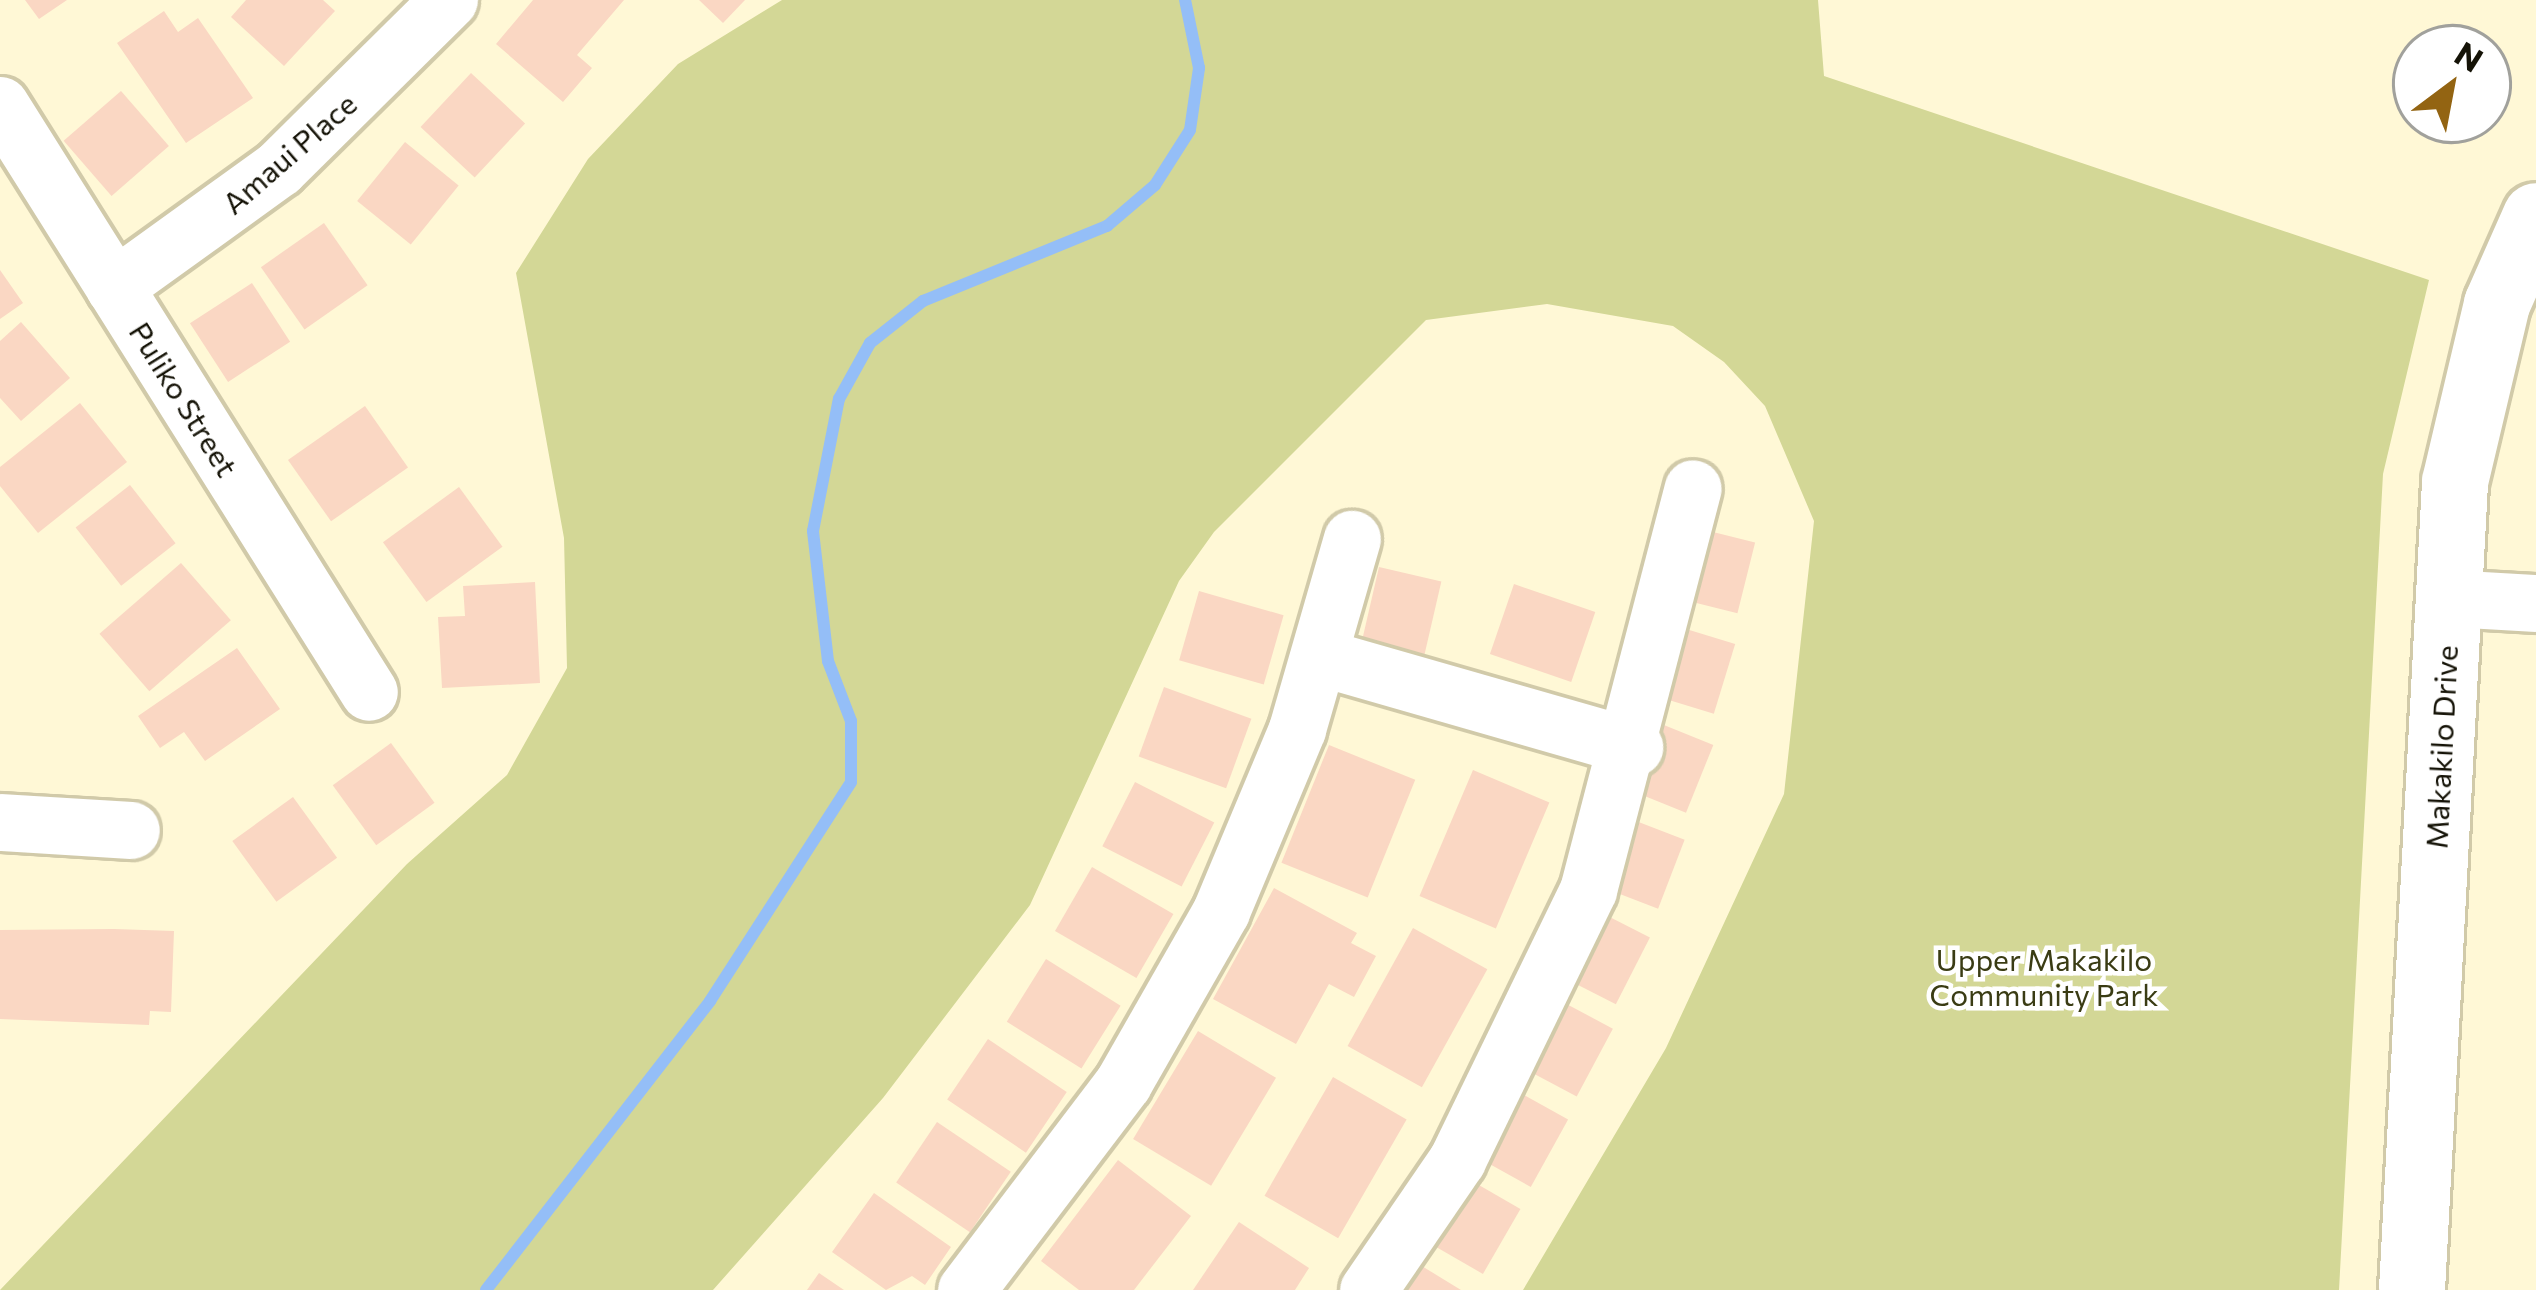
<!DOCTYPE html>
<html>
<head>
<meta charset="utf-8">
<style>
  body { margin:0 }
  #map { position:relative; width:2536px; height:1290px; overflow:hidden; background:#fff8d6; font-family:Commissioner,sans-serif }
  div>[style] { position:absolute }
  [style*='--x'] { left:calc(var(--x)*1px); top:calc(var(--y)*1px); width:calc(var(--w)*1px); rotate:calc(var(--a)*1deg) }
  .green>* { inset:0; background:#d3d796 }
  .stream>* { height:12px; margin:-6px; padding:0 6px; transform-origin:6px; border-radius:6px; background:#94bef7 }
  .building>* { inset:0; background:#fad7c3; transform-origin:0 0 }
  .roads { filter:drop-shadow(3px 0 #d1caa9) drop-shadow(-3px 0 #d1caa9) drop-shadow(0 3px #d1caa9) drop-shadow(0 -3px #d1caa9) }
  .minor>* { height:57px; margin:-28.5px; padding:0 28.5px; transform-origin:28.5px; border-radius:28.5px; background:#fff }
  .major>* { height:66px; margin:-33px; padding:0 33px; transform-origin:33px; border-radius:33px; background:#fff }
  span { translate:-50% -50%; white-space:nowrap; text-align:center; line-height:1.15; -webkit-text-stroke:9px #fff; paint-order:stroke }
  .street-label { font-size:30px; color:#151307 }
  .park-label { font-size:30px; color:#3a3c14 }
  .north { position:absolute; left:2392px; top:24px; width:120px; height:120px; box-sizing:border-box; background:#fff; border:3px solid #a1a19c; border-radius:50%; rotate:32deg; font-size:33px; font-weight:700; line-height:48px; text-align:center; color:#151307 }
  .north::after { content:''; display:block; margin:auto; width:42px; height:54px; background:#936412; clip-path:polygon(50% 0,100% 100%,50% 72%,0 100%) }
</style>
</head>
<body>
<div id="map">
  <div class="green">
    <div style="clip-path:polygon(782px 0,1818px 0,1824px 76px,2429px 280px,2383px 474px,2339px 1290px,1523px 1290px,1666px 1048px,1784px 794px,1814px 521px,1765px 406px,1724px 362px,1673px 326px,1547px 304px,1426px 320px,1214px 532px,1179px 581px,1030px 905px,883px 1098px,713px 1290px,0 1290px,407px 864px,507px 775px,567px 668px,564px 538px,516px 273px,588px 159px,678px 64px)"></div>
  </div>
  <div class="stream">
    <div style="--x:486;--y:1290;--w:366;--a:-52.2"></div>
    <div style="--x:710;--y:1001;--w:260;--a:-57.2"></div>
    <div style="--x:851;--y:782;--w:61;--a:-90"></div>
    <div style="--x:851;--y:721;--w:64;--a:-111"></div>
    <div style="--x:828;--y:661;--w:131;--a:-96.6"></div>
    <div style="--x:813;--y:531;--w:135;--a:-78.9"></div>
    <div style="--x:839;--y:399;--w:64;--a:-61"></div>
    <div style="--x:870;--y:343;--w:68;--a:-38.4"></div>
    <div style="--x:923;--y:301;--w:199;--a:-22.2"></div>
    <div style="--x:1107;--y:226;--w:63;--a:-40.5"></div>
    <div style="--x:1155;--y:185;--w:65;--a:-57.5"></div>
    <div style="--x:1190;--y:130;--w:63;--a:-81.7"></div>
    <div style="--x:1199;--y:68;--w:69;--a:-101.6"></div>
  </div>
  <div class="building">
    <div style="clip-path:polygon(25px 0,67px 0,39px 19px)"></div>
    <div style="clip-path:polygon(246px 0,323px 0,335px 11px,284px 66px,231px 17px)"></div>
    <div style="clip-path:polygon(533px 0,624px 0,577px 55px,592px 68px,563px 102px,496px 44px)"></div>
    <div style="clip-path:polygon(699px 0,745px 0,723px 23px)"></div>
    <div style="clip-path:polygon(164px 11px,178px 32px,198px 18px,253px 98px,186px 143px,117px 43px)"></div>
    <div style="left:471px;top:73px;width:74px;height:74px;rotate:43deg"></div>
    <div style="left:121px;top:91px;width:73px;height:76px;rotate:49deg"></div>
    <div style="left:405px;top:142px;width:69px;height:76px;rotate:39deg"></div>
    <div style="left:324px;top:223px;width:76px;height:77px;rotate:55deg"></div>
    <div style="clip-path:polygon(0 270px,23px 303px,0 319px)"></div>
    <div style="left:252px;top:283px;width:70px;height:74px;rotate:57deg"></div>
    <div style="clip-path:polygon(21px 322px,70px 378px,21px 421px,0 398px,0 341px)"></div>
    <div style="clip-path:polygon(80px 403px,127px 462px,38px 533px,0 486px,0 467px)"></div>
    <div style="left:365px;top:406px;width:75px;height:94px;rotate:55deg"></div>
    <div style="left:130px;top:485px;width:74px;height:69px;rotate:52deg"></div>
    <div style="left:459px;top:487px;width:74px;height:94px;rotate:54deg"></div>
    <div style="left:1693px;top:527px;width:64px;height:73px;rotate:14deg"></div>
    <div style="left:181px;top:563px;width:76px;height:108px;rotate:49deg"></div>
    <div style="left:1379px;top:567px;width:64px;height:78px;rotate:13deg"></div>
    <div style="clip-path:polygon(535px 582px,540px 683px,442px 688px,438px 617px,465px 616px,463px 586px)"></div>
    <div style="left:1514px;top:584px;width:86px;height:74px;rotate:19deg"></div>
    <div style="left:1199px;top:591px;width:88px;height:72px;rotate:16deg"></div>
    <div style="left:1673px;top:625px;width:65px;height:73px;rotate:17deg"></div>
    <div style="clip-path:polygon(237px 648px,280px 709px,205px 761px,184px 732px,160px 748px,138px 716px)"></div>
    <div style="left:1164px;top:687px;width:93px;height:74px;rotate:20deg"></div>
    <div style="left:1654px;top:721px;width:64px;height:73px;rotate:22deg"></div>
    <div style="left:391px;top:743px;width:74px;height:72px;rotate:54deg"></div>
    <div style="left:1329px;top:745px;width:93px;height:127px;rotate:22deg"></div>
    <div style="left:1473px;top:770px;width:83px;height:137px;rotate:23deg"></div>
    <div style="left:1135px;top:782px;width:89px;height:72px;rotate:27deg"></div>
    <div style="left:293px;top:797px;width:75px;height:75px;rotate:54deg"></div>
    <div style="left:1623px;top:816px;width:66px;height:74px;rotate:21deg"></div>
    <div style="left:1092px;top:867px;width:94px;height:74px;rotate:30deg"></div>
    <div style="clip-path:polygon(1274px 888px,1357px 933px,1351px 943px,1376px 956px,1354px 997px,1329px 984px,1296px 1044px,1213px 999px)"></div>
    <div style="left:1592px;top:908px;width:65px;height:75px;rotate:27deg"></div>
    <div style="left:1413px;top:928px;width:85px;height:135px;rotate:29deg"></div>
    <div style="clip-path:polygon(114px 929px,174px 931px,171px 1012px,150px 1011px,149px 1025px,0 1019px,0 930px)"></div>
    <div style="left:1046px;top:959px;width:88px;height:74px;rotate:32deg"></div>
    <div style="left:1559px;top:1000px;width:61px;height:77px;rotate:28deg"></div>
    <div style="left:1198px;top:1031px;width:91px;height:126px;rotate:31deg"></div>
    <div style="left:988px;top:1039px;width:95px;height:73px;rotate:34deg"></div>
    <div style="left:1333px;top:1077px;width:85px;height:137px;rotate:30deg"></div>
    <div style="left:1513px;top:1089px;width:63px;height:77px;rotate:29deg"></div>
    <div style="left:937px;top:1122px;width:89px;height:73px;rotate:34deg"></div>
    <div style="clip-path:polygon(1118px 1160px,1191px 1216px,1134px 1290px,1079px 1290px,1041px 1261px)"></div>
    <div style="left:1465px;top:1177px;width:64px;height:75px;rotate:30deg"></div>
    <div style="clip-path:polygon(874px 1193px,951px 1247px,925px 1285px,912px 1276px,886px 1290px,832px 1252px)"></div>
    <div style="clip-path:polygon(1239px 1222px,1309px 1268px,1295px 1290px,1193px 1290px)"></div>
    <div style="clip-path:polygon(1412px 1260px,1461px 1290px,1394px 1290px)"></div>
    <div style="clip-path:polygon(819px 1273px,844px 1290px,807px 1290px)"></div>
  </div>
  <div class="roads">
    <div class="minor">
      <div style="--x:0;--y:105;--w:693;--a:57.85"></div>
      <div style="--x:114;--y:287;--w:203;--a:-35.8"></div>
      <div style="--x:279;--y:168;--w:239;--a:-44.7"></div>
      <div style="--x:2449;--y:598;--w:87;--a:3.3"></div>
      <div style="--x:1320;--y:657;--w:327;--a:16"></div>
      <div style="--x:0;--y:822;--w:131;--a:3.5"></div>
      <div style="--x:966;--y:1290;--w:260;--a:-52.8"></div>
      <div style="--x:1123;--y:1083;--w:198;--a:-60.3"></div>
      <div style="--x:1221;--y:911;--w:197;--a:-67.3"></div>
      <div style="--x:1297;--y:729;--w:198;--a:-73.9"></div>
      <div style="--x:1368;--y:1290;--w:158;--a:-55.6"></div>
      <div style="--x:1457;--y:1160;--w:300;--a:-64.1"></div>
      <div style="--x:1588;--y:890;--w:415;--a:-75.4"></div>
    </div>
    <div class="major">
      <div style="--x:2412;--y:1290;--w:809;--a:-86.95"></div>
      <div style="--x:2455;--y:482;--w:183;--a:-76.7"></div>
      <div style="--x:2497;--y:304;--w:96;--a:-66.1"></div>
    </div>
  </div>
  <div class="street-label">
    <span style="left:289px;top:153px;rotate:-41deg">Amaui Place</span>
    <span style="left:184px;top:399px;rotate:58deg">Puliko Street</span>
    <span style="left:2441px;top:747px;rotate:-87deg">Makakilo Drive</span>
  </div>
  <div class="park-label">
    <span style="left:2044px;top:976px">Upper Makakilo<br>Community Park</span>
  </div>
  <div class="north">N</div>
</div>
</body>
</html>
